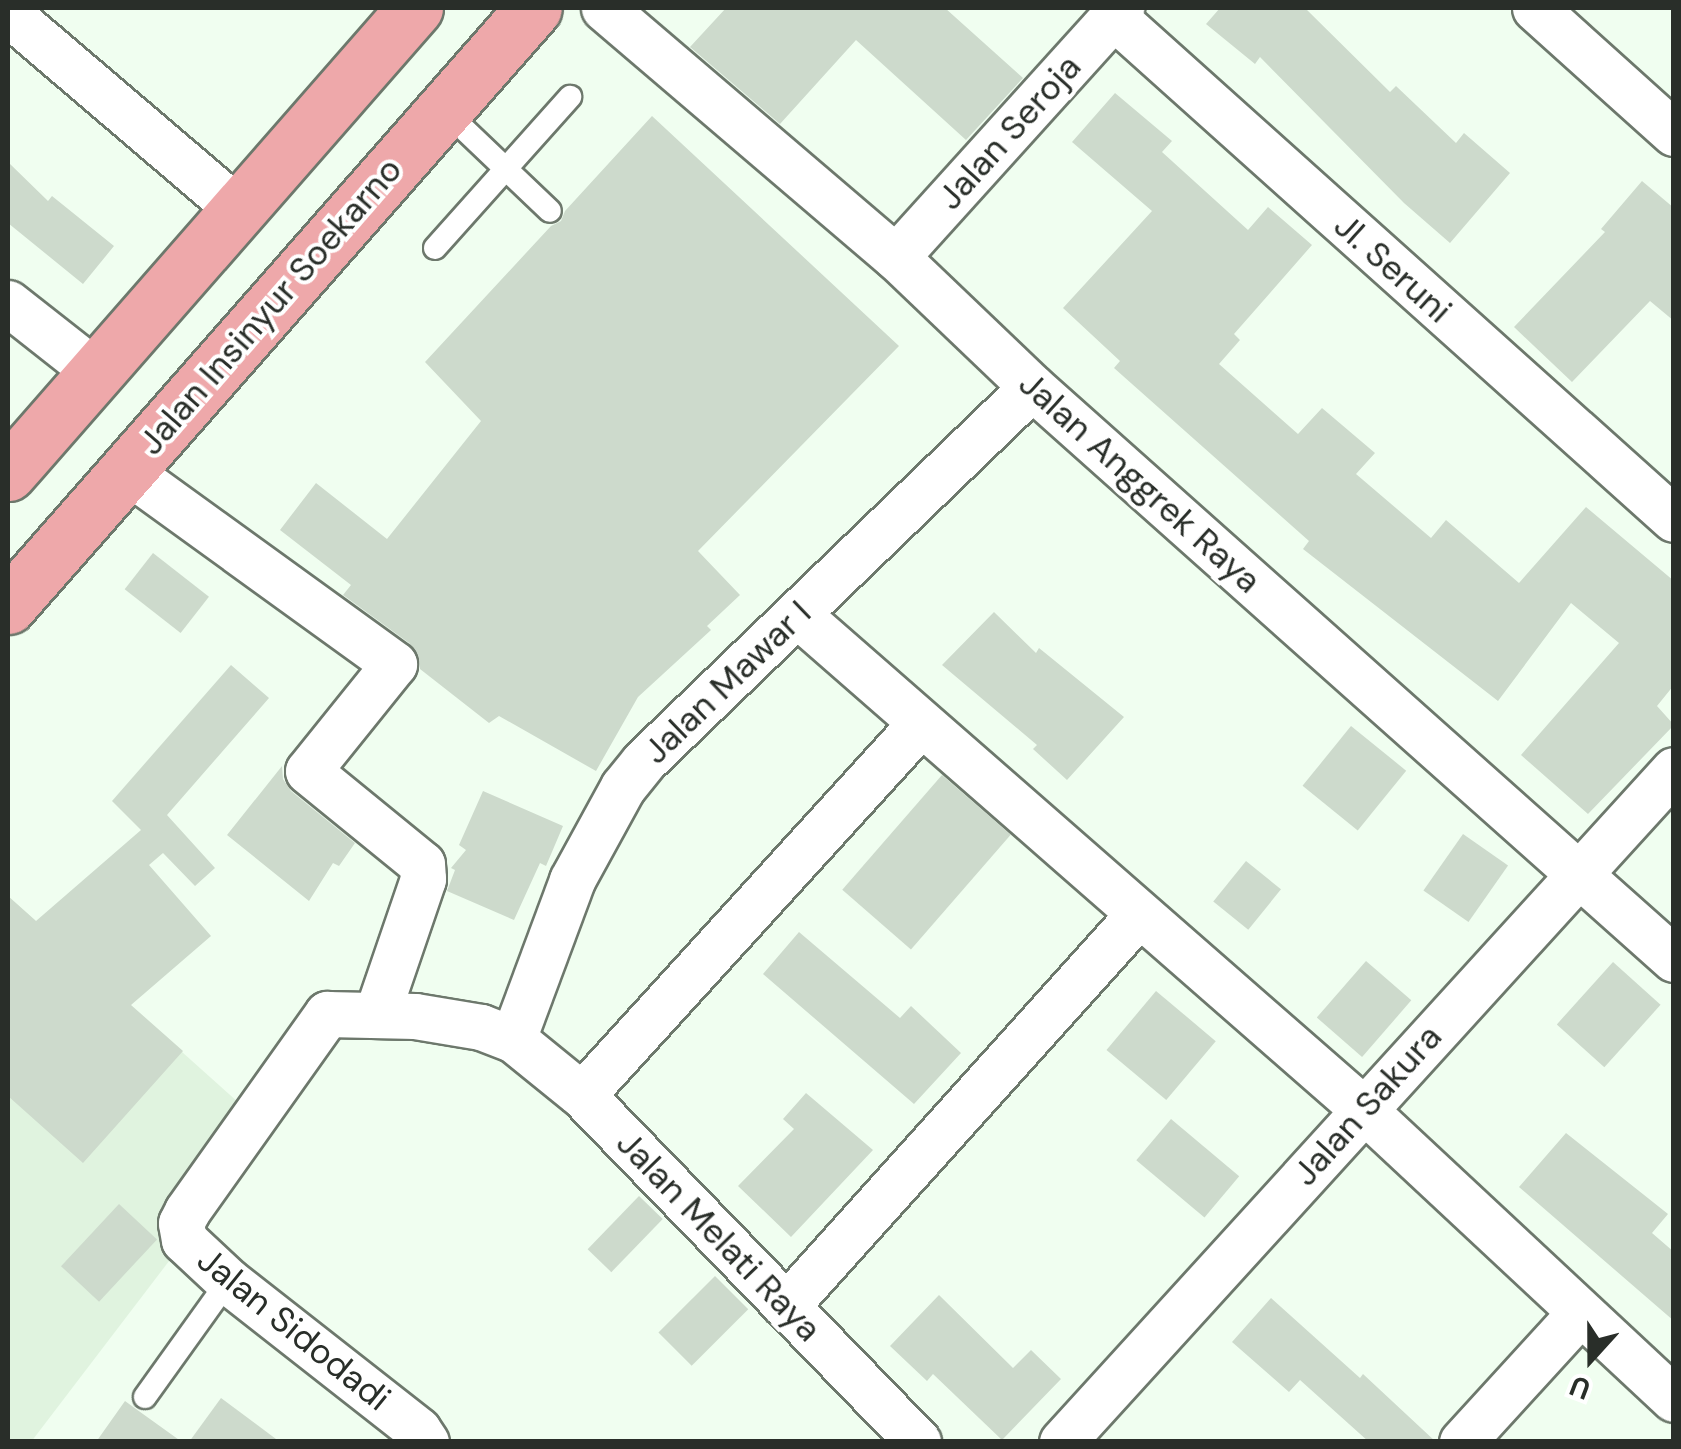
<!DOCTYPE html>
<html>
<head>
<meta charset="utf-8">
<style>
  body { margin:0 }
  #map { position:relative; width:1681px; height:1449px; overflow:hidden; background:#f0fef0; font-family:"DM Sans",sans-serif }
  div>[style] { position:absolute }
  [style*='--x'] { left:calc(var(--x)*1px); top:calc(var(--y)*1px); width:calc(var(--w)*1px); rotate:calc(var(--a)*1deg) }
  .built>* { inset:0; background:#e0f3df }
  .building>* { inset:0; background:#cddacc; transform-origin:0 0 }
  .roads { filter:drop-shadow(2px 0 #6d786c) drop-shadow(-2px 0 #6d786c) drop-shadow(0 2px #6d786c) drop-shadow(0 -2px #6d786c) }
  .service>* { height:22px; margin:-11px; padding:0 11px; transform-origin:11px; border-radius:11px; background:#fff }
  .minor>* { height:45px; margin:-22.5px; padding:0 22.5px; transform-origin:22.5px; border-radius:22.5px; background:#fff }
  .primary>* { height:55px; margin:-27.5px; padding:0 27.5px; transform-origin:27.5px; border-radius:27.5px; background:#eea8aa }
  span { translate:-50% -50%; white-space:nowrap; text-align:center; line-height:1.15; -webkit-text-stroke:8px #fff; paint-order:stroke }
  .street-label { font-size:35px; color:#292e29 }
  .frame { position:absolute; inset:0; border:10px solid #292e29; pointer-events:none }
  .north { position:absolute; left:1541px; top:1309px; width:100px; height:100px; -webkit-text-stroke:8px #fff; paint-order:stroke; rotate:201deg; font-size:28px; font-weight:700; line-height:40px; text-align:center; color:#292e29 }
  .north::after { content:''; display:block; margin:auto; width:35px; height:45px; background:#292e29; clip-path:polygon(50% 0,100% 100%,50% 72%,0 100%) }
</style>
</head>
<body>
<div id="map">
  <div class="built">
    <div style="clip-path:polygon(8px 896px,269px 1130px,31px 1442px,8px 1441px)"></div>
  </div>
  <div class="building">
    <div style="clip-path:polygon(726px 8px,945px 8px,1023px 78px,966px 140px,856px 40px,780px 124px,690px 47px)"></div>
    <div style="clip-path:polygon(1220px 8px,1305px 8px,1390px 92px,1396px 86px,1456px 143px,1464px 133px,1510px 173px,1450px 243px,1404px 203px,1260px 57px,1255px 64px,1206px 24px)"></div>
    <div style="clip-path:polygon(1115px 93px,1172px 141px,1162px 152px,1248px 230px,1268px 207px,1312px 245px,1234px 334px,1240px 340px,1219px 364px,1298px 434px,1322px 408px,1375px 453px,1356px 474px,1431px 538px,1446px 520px,1519px 583px,1586px 507px,1674px 581px,1674px 685px,1657px 706px,1674px 725px,1588px 814px,1521px 755px,1619px 643px,1571px 603px,1498px 701px,1303px 549px,1309px 541px,1114px 368px,1120px 361px,1063px 308px,1152px 211px,1072px 142px)"></div>
    <div style="clip-path:polygon(652px 116px,899px 346px,698px 551px,740px 595px,707px 626px,711px 630px,638px 697px,596px 771px,499px 716px,489px 723px,420px 669px,418px 655px,409px 643px,343px 595px,351px 585px,280px 530px,316px 483px,387px 539px,481px 421px,425px 362px,551px 226px,561px 221px,565px 211px)"></div>
    <div style="clip-path:polygon(8px 162px,48px 201px,52px 196px,114px 246px,83px 284px,8px 223px)"></div>
    <div style="clip-path:polygon(1642px 181px,1674px 208px,1674px 321px,1650px 301px,1572px 382px,1514px 327px,1605px 232px,1601px 229px)"></div>
    <div style="left:153px;top:553px;width:71px;height:46px;rotate:38deg"></div>
    <div style="clip-path:polygon(994px 612px,1036px 653px,1039px 648px,1124px 717px,1067px 780px,1033px 749px,1037px 745px,942px 665px)"></div>
    <div style="clip-path:polygon(231px 665px,269px 698px,167px 815px,215px 868px,195px 886px,163px 853px,149px 865px,211px 936px,131px 1005px,183px 1051px,83px 1163px,8px 1096px,8px 896px,36px 921px,141px 830px,112px 801px)"></div>
    <div style="left:1351px;top:726px;width:71px;height:77px;rotate:39deg"></div>
    <div style="clip-path:polygon(282px 766px,283px 779px,291px 791px,355px 843px,339px 866px,333px 863px,309px 901px,227px 835px)"></div>
    <div style="left:942px;top:775px;width:91px;height:152px;rotate:41deg"></div>
    <div style="clip-path:polygon(483px 791px,563px 826px,546px 866px,540px 863px,514px 920px,447px 891px,455px 870px,451px 868px,466px 850px,459px 845px)"></div>
    <div style="left:1463px;top:834px;width:55px;height:69px;rotate:35deg"></div>
    <div style="left:1246px;top:861px;width:45px;height:52px;rotate:39deg"></div>
    <div style="clip-path:polygon(799px 932px,900px 1018px,911px 1006px,961px 1053px,914px 1104px,763px 974px)"></div>
    <div style="left:1366px;top:961px;width:60px;height:75px;rotate:41deg"></div>
    <div style="left:1613px;top:962px;width:64px;height:84px;rotate:42deg"></div>
    <div style="left:1156px;top:991px;width:78px;height:77px;rotate:40deg"></div>
    <div style="clip-path:polygon(806px 1093px,873px 1150px,791px 1237px,738px 1186px,794px 1129px,783px 1119px)"></div>
    <div style="left:1171px;top:1119px;width:89px;height:54px;rotate:40deg"></div>
    <div style="clip-path:polygon(1566px 1133px,1668px 1214px,1652px 1233px,1674px 1252px,1674px 1321px,1519px 1187px)"></div>
    <div style="left:639px;top:1196px;width:33px;height:74px;rotate:44deg"></div>
    <div style="left:119px;top:1204px;width:52px;height:85px;rotate:43deg"></div>
    <div style="left:715px;top:1276px;width:47px;height:80px;rotate:45deg"></div>
    <div style="clip-path:polygon(939px 1295px,1013px 1368px,1031px 1350px,1061px 1379px,1002px 1440px,933px 1374px,927px 1381px,890px 1346px)"></div>
    <div style="clip-path:polygon(1271px 1298px,1360px 1378px,1363px 1374px,1436px 1442px,1369px 1442px,1300px 1380px,1289px 1392px,1232px 1342px)"></div>
    <div style="clip-path:polygon(221px 1398px,280px 1442px,189px 1442px)"></div>
    <div style="clip-path:polygon(125px 1401px,136px 1409px,182px 1442px,96px 1442px)"></div>
  </div>
  <div class="roads">
    <div class="service">
      <div style="--x:444;--y:110;--w:146;--a:43.6"></div>
      <div style="--x:435;--y:248;--w:203;--a:-48.2"></div>
      <div style="--x:145;--y:1397;--w:143;--a:-54.4"></div>
    </div>
    <div class="minor">
      <div style="--x:604;--y:8;--w:384;--a:40.5"></div>
      <div style="--x:896;--y:257;--w:188;--a:43.7"></div>
      <div style="--x:1032;--y:387;--w:860;--a:41.7"></div>
      <div style="--x:1535;--y:8;--w:187;--a:42"></div>
      <div style="--x:8;--y:13;--w:304;--a:40.5"></div>
      <div style="--x:1113;--y:16;--w:753;--a:41.88"></div>
      <div style="--x:896;--y:257;--w:336;--a:-47.9"></div>
      <div style="--x:8;--y:303;--w:113;--a:38.2"></div>
      <div style="--x:126;--y:470;--w:331;--a:35.9"></div>
      <div style="--x:394;--y:664;--w:137;--a:128.8"></div>
      <div style="--x:308;--y:771;--w:147;--a:39.2"></div>
      <div style="--x:422;--y:864;--w:15;--a:86"></div>
      <div style="--x:423;--y:879;--w:142;--a:108.9"></div>
      <div style="--x:797;--y:614;--w:752;--a:41.17"></div>
      <div style="--x:1363;--y:1109;--w:425;--a:43"></div>
      <div style="--x:513;--y:1039;--w:170;--a:-69.6"></div>
      <div style="--x:572;--y:880;--w:106;--a:-61.3"></div>
      <div style="--x:623;--y:787;--w:32;--a:-51"></div>
      <div style="--x:643;--y:762;--w:540;--a:-43.95"></div>
      <div style="--x:582;--y:1095;--w:503;--a:-47.66"></div>
      <div style="--x:786;--y:1306;--w:526;--a:-48"></div>
      <div style="--x:426;--y:1442;--w:14;--a:-124"></div>
      <div style="--x:418;--y:1430;--w:241;--a:-141.9"></div>
      <div style="--x:228;--y:1281;--w:60;--a:-137"></div>
      <div style="--x:184;--y:1240;--w:17;--a:-100"></div>
      <div style="--x:181;--y:1223;--w:13;--a:-63"></div>
      <div style="--x:187;--y:1211;--w:242;--a:-54.6"></div>
      <div style="--x:327;--y:1014;--w:88;--a:1.3"></div>
      <div style="--x:415;--y:1016;--w:67;--a:9.5"></div>
      <div style="--x:481;--y:1027;--w:34;--a:21"></div>
      <div style="--x:513;--y:1039;--w:89;--a:39.1"></div>
      <div style="--x:582;--y:1095;--w:483;--a:45.9"></div>
      <div style="--x:1062;--y:1442;--w:909;--a:-47.68"></div>
      <div style="--x:1462;--y:1442;--w:173;--a:-47.6"></div>
    </div>
    <div class="primary">
      <div style="--x:8;--y:473;--w:618;--a:-48.81"></div>
      <div style="--x:8;--y:606;--w:796;--a:-48.67"></div>
    </div>
  </div>
  <div class="street-label">
    <span style="left:1009px;top:132px;rotate:-48deg">Jalan Seroja</span>
    <span style="left:1393px;top:268px;rotate:42deg">Jl. Seruni</span>
    <span style="left:270px;top:306px;rotate:-49deg">Jalan Insinyur Soekarno</span>
    <span style="left:1140px;top:482px;rotate:42deg">Jalan Anggrek Raya</span>
    <span style="left:727px;top:682px;rotate:-44deg">Jalan Mawar I</span>
    <span style="left:1367px;top:1105px;rotate:-48deg">Jalan Sakura</span>
    <span style="left:719px;top:1236px;rotate:46deg">Jalan Melati Raya</span>
    <span style="left:294px;top:1329px;rotate:39deg">Jalan Sidodadi</span>
  </div>
  <div class="frame"></div>
  <div class="north">U</div>
</div>
</body>
</html>
